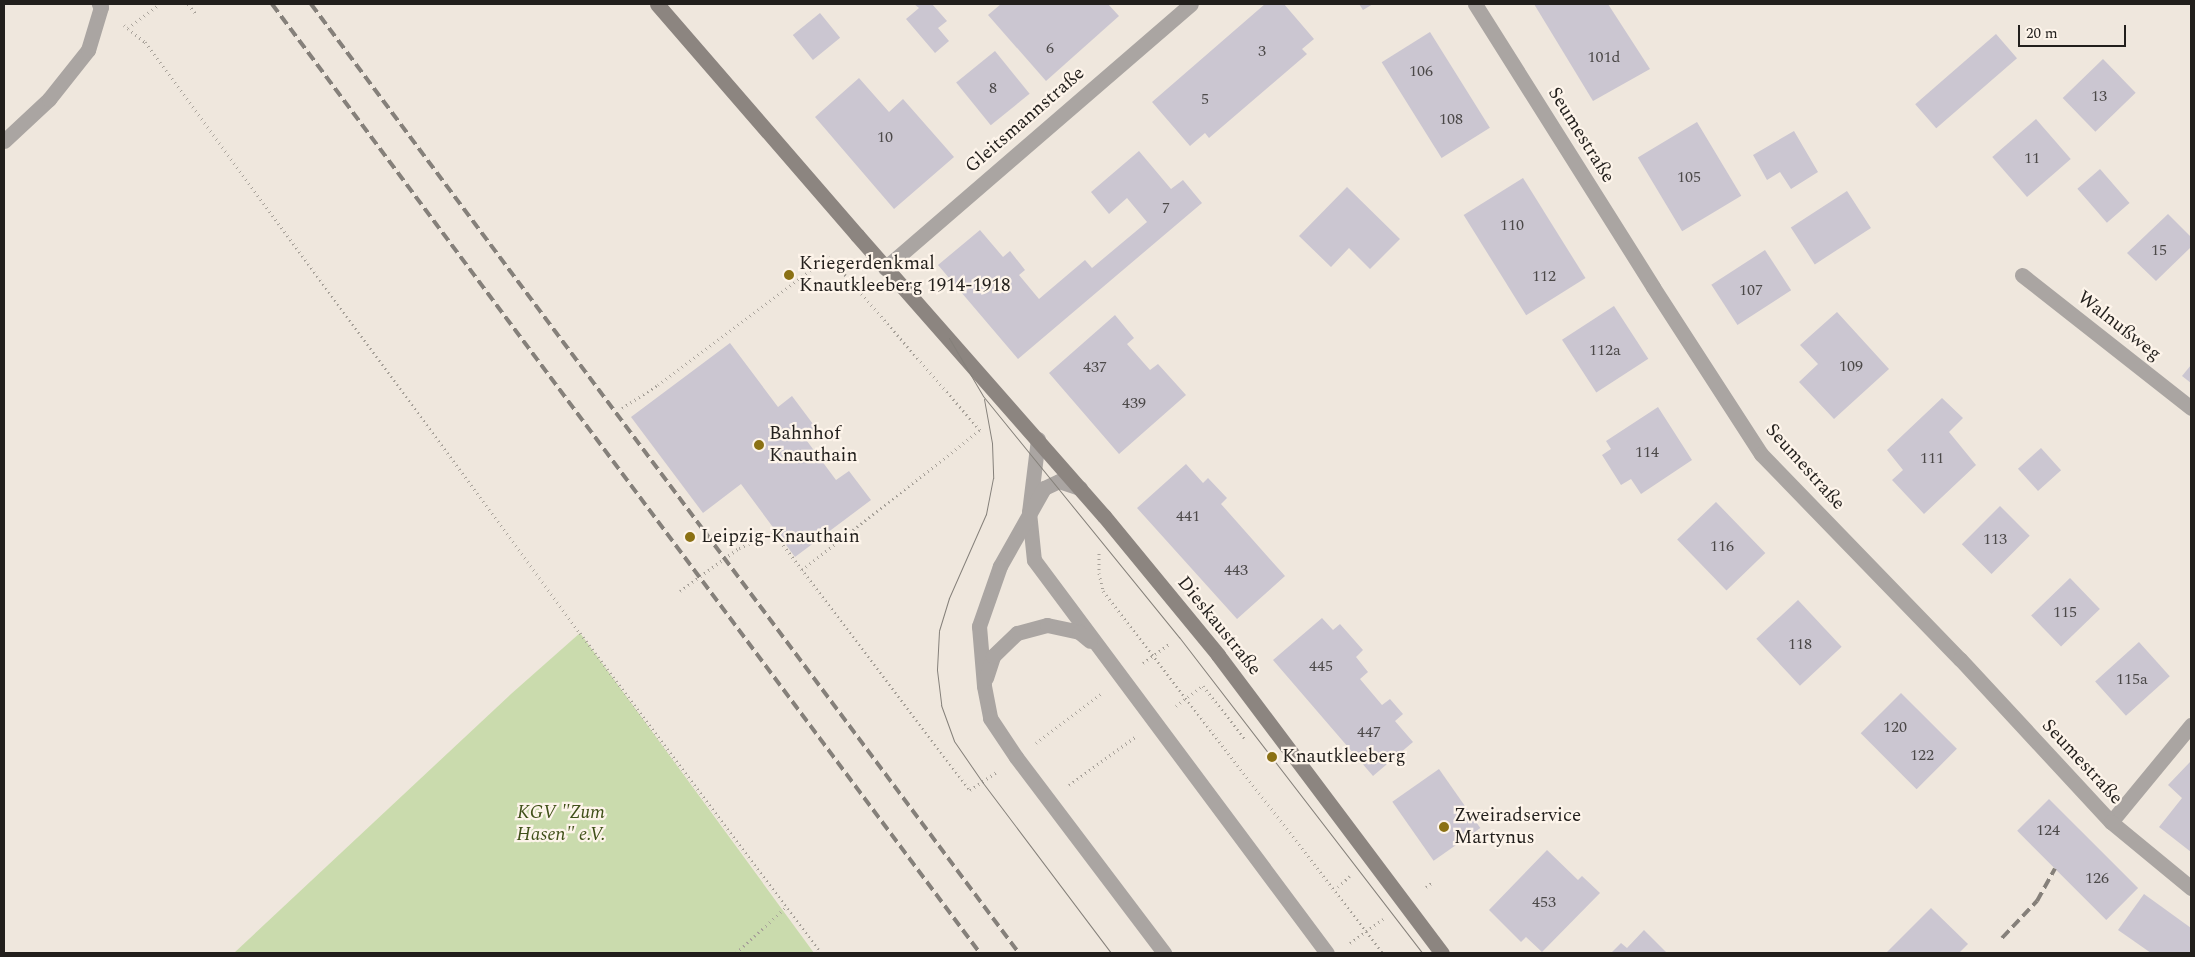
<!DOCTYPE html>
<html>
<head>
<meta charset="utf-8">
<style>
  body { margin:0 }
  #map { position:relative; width:2195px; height:957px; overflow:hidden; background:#efe7dd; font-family:Spectral,serif }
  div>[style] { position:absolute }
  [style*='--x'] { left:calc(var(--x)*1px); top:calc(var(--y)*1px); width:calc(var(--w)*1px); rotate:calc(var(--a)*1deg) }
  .green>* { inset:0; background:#cadbad }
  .building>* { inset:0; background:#cbc6d1; transform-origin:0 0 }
  .path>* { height:3px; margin-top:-1.5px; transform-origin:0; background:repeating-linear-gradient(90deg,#a7a199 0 1px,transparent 0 5px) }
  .service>* { height:15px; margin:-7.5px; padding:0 7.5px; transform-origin:7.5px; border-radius:7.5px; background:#aaa5a2 }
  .minor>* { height:15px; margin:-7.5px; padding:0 7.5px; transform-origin:7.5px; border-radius:7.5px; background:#aaa5a2 }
  .tertiary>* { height:15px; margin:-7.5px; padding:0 7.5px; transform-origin:7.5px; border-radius:7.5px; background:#aaa5a2 }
  .secondary>* { height:15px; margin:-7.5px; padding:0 7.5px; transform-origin:7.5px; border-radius:7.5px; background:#8c8580 }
  .tram>* { height:1px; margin:-0.5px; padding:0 0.5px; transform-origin:0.5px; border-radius:0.5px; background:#85807a }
  .rail>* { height:4px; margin-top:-2px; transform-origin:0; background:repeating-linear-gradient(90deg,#85807a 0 10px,transparent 0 15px) }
  .dots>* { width:14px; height:14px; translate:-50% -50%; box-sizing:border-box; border:2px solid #fdf4ea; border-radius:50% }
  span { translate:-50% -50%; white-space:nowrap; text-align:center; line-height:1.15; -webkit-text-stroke:4.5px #fdf4ea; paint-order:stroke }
  .number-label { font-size:16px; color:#4c4949 }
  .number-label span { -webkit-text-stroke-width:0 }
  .street-label { font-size:19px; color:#221f1c }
  .poi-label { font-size:19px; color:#221f1c }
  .left { translate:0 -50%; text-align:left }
  .park-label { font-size:19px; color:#405019; font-style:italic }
  .frame { position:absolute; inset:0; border:5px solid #221f1c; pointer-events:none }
  .scale { position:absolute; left:2018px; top:25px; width:108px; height:22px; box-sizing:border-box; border:2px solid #221f1c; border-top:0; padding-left:6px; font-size:15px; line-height:18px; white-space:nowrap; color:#221f1c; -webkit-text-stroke:4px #fdf4ea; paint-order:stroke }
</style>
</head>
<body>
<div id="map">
  <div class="green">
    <div style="clip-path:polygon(580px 633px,814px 953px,234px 953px,511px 694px)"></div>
  </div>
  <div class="building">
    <div style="clip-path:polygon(914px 4px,932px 4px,947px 21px,938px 28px,949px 41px,935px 53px,906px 19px,919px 8px)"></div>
    <div style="clip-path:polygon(1001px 4px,1108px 4px,1119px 16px,1046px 81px,988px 15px)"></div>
    <div style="clip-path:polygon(1265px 4px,1284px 4px,1314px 39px,1302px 49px,1307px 54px,1209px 138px,1205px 133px,1190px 146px,1152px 102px)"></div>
    <div style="clip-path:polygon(1359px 4px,1373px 4px,1363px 10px)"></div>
    <div style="clip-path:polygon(1534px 4px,1608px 4px,1650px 69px,1593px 101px)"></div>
    <div style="left:820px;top:13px;width:32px;height:35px;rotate:51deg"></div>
    <div style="left:1430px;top:32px;width:113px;height:57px;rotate:58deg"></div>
    <div style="left:1996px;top:34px;width:32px;height:107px;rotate:49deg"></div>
    <div style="left:995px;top:51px;width:55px;height:50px;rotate:51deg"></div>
    <div style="left:2103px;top:59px;width:47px;height:56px;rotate:46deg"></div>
    <div style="clip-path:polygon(859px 78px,889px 112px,903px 99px,954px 157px,894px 209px,815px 117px)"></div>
    <div style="left:2036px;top:119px;width:53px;height:58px;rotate:49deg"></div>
    <div style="left:1697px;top:122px;width:86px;height:69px;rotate:59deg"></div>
    <div style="clip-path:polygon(1794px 131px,1818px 172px,1791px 189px,1780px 172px,1767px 180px,1753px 155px)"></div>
    <div style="clip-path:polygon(1139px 151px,1171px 189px,1183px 180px,1202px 203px,1018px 359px,938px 265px,980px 230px,1003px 257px,1010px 251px,1025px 270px,1019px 275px,1039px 299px,1085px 260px,1092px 268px,1147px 222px,1127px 198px,1109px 214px,1091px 192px)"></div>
    <div style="left:2100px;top:169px;width:45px;height:30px;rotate:49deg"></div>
    <div style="left:1523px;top:178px;width:118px;height:70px;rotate:58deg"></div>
    <div style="clip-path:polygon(1347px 187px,1400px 239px,1370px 269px,1349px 248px,1331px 267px,1299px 236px)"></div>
    <div style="left:1847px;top:191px;width:44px;height:67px;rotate:57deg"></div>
    <div style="clip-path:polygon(2168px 214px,2191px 237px,2191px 247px,2156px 281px,2127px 253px)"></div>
    <div style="left:1765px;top:250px;width:48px;height:64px;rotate:57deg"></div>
    <div style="left:1614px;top:306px;width:63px;height:62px;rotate:57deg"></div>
    <div style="clip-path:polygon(1837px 312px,1889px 369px,1834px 419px,1799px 382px,1818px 364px,1800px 345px)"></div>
    <div style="clip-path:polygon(1115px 315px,1134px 338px,1127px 344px,1150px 370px,1158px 364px,1186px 395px,1119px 454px,1049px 373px)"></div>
    <div style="clip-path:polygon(730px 343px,778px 407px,792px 396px,816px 428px,804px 437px,836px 480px,849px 471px,871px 500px,795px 557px,741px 484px,703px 513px,631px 417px)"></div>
    <div style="clip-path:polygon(2191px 365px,2191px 383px,2182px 376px)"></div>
    <div style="clip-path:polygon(1942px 398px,1963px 418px,1949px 432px,1976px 465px,1924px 514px,1892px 480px,1903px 470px,1887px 450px)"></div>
    <div style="clip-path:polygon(1658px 407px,1692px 460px,1641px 494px,1631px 479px,1621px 485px,1602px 455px,1611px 449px,1606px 441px)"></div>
    <div style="left:2041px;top:448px;width:30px;height:31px;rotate:48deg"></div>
    <div style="clip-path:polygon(1186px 464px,1203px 483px,1208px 478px,1227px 498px,1221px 504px,1285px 576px,1237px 619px,1137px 508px)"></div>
    <div style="left:1716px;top:502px;width:71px;height:54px;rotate:46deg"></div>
    <div style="left:2000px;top:506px;width:42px;height:54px;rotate:45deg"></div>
    <div style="left:2070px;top:578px;width:43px;height:54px;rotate:46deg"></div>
    <div style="left:1798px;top:600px;width:64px;height:57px;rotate:47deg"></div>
    <div style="clip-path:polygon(1322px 618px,1333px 630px,1340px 624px,1363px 650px,1356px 657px,1368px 672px,1360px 679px,1382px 705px,1390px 699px,1403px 714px,1395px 721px,1413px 742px,1373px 776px,1273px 660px)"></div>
    <div style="left:2139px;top:642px;width:46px;height:59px;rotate:48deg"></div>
    <div style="left:1901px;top:693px;width:79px;height:57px;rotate:45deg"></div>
    <div style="clip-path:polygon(2190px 762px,2191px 763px,2191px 852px,2159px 827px,2182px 798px,2168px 785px)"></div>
    <div style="left:1439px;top:769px;width:72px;height:57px;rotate:55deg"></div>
    <div style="left:2049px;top:799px;width:126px;height:45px;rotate:45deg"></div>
    <div style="clip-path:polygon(1547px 850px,1578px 880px,1582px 876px,1600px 893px,1542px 952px,1526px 937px,1521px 942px,1489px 910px)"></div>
    <div style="clip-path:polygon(2144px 894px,2191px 928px,2191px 953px,2151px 953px,2118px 930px)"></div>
    <div style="clip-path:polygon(1931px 908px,1968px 944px,1959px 953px,1886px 953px)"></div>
    <div style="clip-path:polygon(1644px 930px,1667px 953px,1611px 953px,1621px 943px,1627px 948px)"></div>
  </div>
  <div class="path">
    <div style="--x:188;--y:4;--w:14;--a:51"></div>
    <div style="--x:124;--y:25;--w:27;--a:39"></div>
    <div style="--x:145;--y:42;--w:734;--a:53.65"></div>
    <div style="--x:580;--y:633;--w:401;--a:53"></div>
    <div style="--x:128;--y:28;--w:40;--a:-37"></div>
    <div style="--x:622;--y:408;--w:43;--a:-32.6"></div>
    <div style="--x:658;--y:385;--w:191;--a:-36.9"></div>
    <div style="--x:1099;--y:553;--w:20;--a:90"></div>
    <div style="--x:1099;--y:573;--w:18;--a:77"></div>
    <div style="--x:1103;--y:591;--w:458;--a:52.3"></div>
    <div style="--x:802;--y:570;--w:226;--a:-38.2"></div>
    <div style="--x:980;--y:430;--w:230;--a:-131"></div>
    <div style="--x:680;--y:591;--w:73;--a:-36.1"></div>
    <div style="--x:739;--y:548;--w:38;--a:-23"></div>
    <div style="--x:774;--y:533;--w:323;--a:52.7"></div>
    <div style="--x:970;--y:790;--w:32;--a:-34"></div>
    <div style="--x:1143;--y:663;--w:34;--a:-36"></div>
    <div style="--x:1176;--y:706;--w:34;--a:-37"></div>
    <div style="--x:1203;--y:686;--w:69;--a:51.5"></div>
    <div style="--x:1036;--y:743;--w:81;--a:-37"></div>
    <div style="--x:1069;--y:785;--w:82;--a:-36"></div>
    <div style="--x:1338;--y:887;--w:16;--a:-43"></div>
    <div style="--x:1426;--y:887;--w:9;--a:-36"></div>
    <div style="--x:1350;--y:943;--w:41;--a:-36"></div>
    <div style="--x:736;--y:953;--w:68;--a:-42.6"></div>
  </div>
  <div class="service">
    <div style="--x:1038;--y:439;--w:74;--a:97"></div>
    <div style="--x:1029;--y:512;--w:48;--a:84.1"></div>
    <div style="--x:1034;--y:560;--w:490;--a:53.3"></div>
    <div style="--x:1080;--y:488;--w:22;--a:-162"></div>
    <div style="--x:1059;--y:481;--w:17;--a:155"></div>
    <div style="--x:1044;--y:488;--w:90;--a:119.4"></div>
    <div style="--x:1000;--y:566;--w:64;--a:109.3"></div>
    <div style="--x:979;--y:626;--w:60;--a:85.2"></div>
    <div style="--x:984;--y:686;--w:33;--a:79"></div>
    <div style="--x:990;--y:718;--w:47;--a:56.3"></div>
    <div style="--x:1016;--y:757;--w:246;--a:52.9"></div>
    <div style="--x:986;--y:678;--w:23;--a:-72"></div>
    <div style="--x:993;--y:656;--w:33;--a:-44"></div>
    <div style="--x:1017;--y:633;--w:31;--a:-15"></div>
    <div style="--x:1047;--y:625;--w:33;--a:12"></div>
    <div style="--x:1079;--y:632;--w:14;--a:39"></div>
  </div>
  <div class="minor">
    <div style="--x:4;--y:141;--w:62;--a:-43"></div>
    <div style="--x:49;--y:99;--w:63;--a:-51.5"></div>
    <div style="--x:88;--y:50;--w:45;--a:-73.2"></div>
    <div style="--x:101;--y:7;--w:4;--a:-124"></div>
    <div style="--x:885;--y:268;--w:404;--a:-40.8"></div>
    <div style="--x:2022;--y:275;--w:215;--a:38.2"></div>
    <div style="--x:2111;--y:822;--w:126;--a:-50.5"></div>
  </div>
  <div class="tertiary">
    <div style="--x:1475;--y:4;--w:334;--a:57.8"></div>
    <div style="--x:1653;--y:287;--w:199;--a:57.1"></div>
    <div style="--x:1761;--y:454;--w:286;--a:45.9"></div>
    <div style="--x:1960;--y:659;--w:222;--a:47.2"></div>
    <div style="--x:2111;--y:822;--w:104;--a:39.5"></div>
  </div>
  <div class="secondary">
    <div style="--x:657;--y:4;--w:306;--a:49.1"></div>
    <div style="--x:857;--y:235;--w:374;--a:48.7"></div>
    <div style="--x:1104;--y:516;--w:180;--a:50.6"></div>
    <div style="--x:1218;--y:655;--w:373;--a:53.1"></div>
  </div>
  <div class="tram">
    <div style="--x:949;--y:338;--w:67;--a:59.6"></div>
    <div style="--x:983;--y:396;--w:311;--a:50.9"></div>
    <div style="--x:1179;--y:637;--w:399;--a:52.4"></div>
    <div style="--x:984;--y:399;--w:45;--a:79.7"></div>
    <div style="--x:992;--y:443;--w:35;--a:88"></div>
    <div style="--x:993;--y:478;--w:37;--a:101"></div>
    <div style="--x:986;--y:514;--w:92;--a:113.8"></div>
    <div style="--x:949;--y:598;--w:34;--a:107"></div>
    <div style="--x:939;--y:631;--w:39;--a:93"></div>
    <div style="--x:937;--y:670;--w:35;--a:83"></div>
    <div style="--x:941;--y:705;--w:38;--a:70"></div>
    <div style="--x:954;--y:741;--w:51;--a:55.4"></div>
    <div style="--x:983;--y:783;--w:213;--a:53"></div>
  </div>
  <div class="rail">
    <div style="--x:272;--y:4;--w:1184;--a:53.28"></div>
    <div style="--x:311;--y:4;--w:1184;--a:53.28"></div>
    <div style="--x:2002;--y:938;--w:51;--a:-46.6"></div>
    <div style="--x:2037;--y:901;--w:37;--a:-61"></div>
  </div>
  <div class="dots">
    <div style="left:789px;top:275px;background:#8b7114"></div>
    <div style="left:759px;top:445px;background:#8b7114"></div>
    <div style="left:690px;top:537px;background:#8b7114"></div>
    <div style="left:1272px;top:757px;background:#8b7114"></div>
    <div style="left:1444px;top:827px;background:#8b7114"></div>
  </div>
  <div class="number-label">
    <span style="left:1050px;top:48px">6</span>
    <span style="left:1262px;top:51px">3</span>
    <span style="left:1604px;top:57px">101d</span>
    <span style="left:1421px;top:71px">106</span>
    <span style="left:993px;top:88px">8</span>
    <span style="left:2099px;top:96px">13</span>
    <span style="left:1205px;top:99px">5</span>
    <span style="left:1451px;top:119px">108</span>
    <span style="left:885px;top:137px">10</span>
    <span style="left:2032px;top:158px">11</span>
    <span style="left:1689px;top:177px">105</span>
    <span style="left:1166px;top:208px">7</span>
    <span style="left:1512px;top:225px">110</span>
    <span style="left:2159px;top:250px">15</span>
    <span style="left:1544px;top:276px">112</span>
    <span style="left:1751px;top:290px">107</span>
    <span style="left:1605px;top:350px">112a</span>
    <span style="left:1851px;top:366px">109</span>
    <span style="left:1095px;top:367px">437</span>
    <span style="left:1134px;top:403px">439</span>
    <span style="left:1647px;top:452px">114</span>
    <span style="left:1932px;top:458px">111</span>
    <span style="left:1188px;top:516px">441</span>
    <span style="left:1995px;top:539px">113</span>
    <span style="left:1722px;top:546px">116</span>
    <span style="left:1236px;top:570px">443</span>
    <span style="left:2065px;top:612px">115</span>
    <span style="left:1800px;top:644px">118</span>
    <span style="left:1321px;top:666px">445</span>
    <span style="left:2132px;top:679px">115a</span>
    <span style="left:1895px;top:727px">120</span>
    <span style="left:1369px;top:732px">447</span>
    <span style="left:1922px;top:755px">122</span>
    <span style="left:2048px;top:830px">124</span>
    <span style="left:2097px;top:878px">126</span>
    <span style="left:1544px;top:902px">453</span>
  </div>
  <div class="street-label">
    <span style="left:1025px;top:120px;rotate:-41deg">Gleitsmannstraße</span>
    <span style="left:1581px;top:135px;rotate:58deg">Seumestraße</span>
    <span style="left:2119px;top:326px;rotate:38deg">Walnußweg</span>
    <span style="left:1805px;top:467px;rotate:48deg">Seumestraße</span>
    <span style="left:1219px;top:626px;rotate:51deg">Dieskaustraße</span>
    <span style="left:2082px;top:762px;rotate:47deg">Seumestraße</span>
  </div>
  <div class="poi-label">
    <span class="left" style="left:799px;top:275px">Kriegerdenkmal<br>Knautkleeberg 1914-1918</span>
    <span class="left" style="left:769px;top:445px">Bahnhof<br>Knauthain</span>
    <span class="left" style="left:701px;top:537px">Leipzig-Knauthain</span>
    <span class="left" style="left:1282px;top:757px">Knautkleeberg</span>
    <span class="left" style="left:1454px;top:827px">Zweiradservice<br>Martynus</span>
  </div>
  <div class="park-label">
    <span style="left:561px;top:824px">KGV "Zum<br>Hasen" e.V.</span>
  </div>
  <div class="frame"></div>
  <div class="scale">20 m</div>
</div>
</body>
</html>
